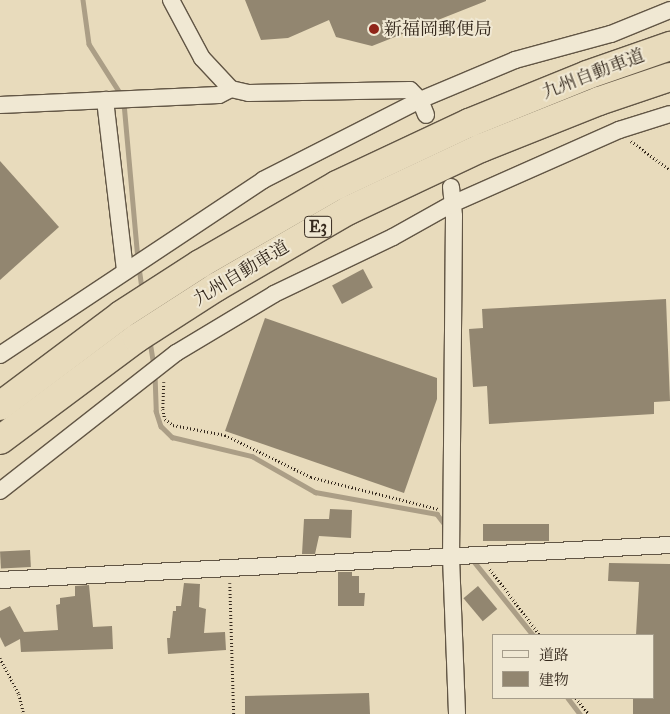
<!DOCTYPE html>
<html>
<head>
<meta charset="utf-8">
<style>
  body { margin:0 }
  #map { position:relative; width:670px; height:714px; overflow:hidden; background:#e8dbbc; font-family:"IM FELL Great Primer","Noto Serif JP",serif }
  div>[style] { position:absolute }
  [style*='--x'] { left:calc(var(--x)*1px); top:calc(var(--y)*1px); width:calc(var(--w)*1px); rotate:calc(var(--a)*1deg) }
  .stream>* { height:4.5px; margin:-2.25px; padding:0 2.25px; transform-origin:2.25px; border-radius:2.25px; background:#ab9e86 }
  .building>* { inset:0; background:#928670; transform-origin:0 0 }
  .path>* { height:2.5px; margin-top:-1.25px; transform-origin:0; background:repeating-linear-gradient(90deg,#35291d 0 1px,transparent 0 3.5px) }
  .roads { filter:drop-shadow(1px 0 #625645) drop-shadow(-1px 0 #625645) drop-shadow(0 1px #625645) drop-shadow(0 -1px #625645) }
  .minor>* { height:16px; margin:-8px; padding:0 8px; transform-origin:8px; border-radius:8px; background:#f0e8d3 }
  .motorway>* { height:28px; margin:-14px; padding:0 14px; transform-origin:14px; border-radius:14px; background:#e8dbbc }
  .dots>* { width:14px; height:14px; translate:-50% -50%; box-sizing:border-box; border:2px solid #f0e8d3; border-radius:50% }
  span { translate:-50% -50%; white-space:nowrap; text-align:center; line-height:1.15; -webkit-text-stroke:4px #f0e8d3; paint-order:stroke }
  .shield-label span { padding:1px 4px; background:#f0e8d3; border:1px solid; border-radius:4px; -webkit-text-stroke-width:0 }
  .shield-label { font-size:16px; color:#35291d; font-weight:700 }
  .poi-label { font-size:18px; color:#35291d }
  .left { translate:0 -50%; text-align:left }
  .street-label { font-size:18px; color:#35291d }
  .legend { position:absolute; left:492px; top:634px; width:162px; height:65px; box-sizing:border-box; background:#f0e8d3; border:1px solid #a59c8a; margin:0; padding:6px 9px; list-style:none; font-size:15px; color:#35291d }
  .legend li { display:flex; align-items:center; gap:10px; height:25px }
  .legend b { width:25px; border:1px solid #a59c8a }
</style>
</head>
<body>
<div id="map">
  <div class="stream">
    <div style="--x:83;--y:0;--w:44;--a:82.2"></div>
    <div style="--x:89;--y:44;--w:62;--a:57.6"></div>
    <div style="--x:124;--y:103;--w:158;--a:84.9"></div>
    <div style="--x:139;--y:267;--w:22;--a:82"></div>
    <div style="--x:150;--y:341;--w:25;--a:81"></div>
    <div style="--x:155;--y:374;--w:37;--a:88"></div>
    <div style="--x:156;--y:411;--w:16;--a:72"></div>
    <div style="--x:161;--y:426;--w:16;--a:45"></div>
    <div style="--x:172;--y:437;--w:82;--a:13.4"></div>
    <div style="--x:252;--y:456;--w:73;--a:29.7"></div>
    <div style="--x:315;--y:492;--w:124;--a:10.2"></div>
    <div style="--x:437;--y:514;--w:15;--a:53"></div>
    <div style="--x:472;--y:559;--w:97;--a:51.2"></div>
    <div style="--x:568;--y:698;--w:20;--a:53"></div>
  </div>
  <div class="building">
    <div style="clip-path:polygon(245px 0,486px 0,486px 1px,372px 46px,336px 37px,329px 20px,288px 38px,261px 40px)"></div>
    <div style="clip-path:polygon(0 161px,59px 227px,0 280px)"></div>
    <div style="left:363px;top:269px;width:21px;height:35px;rotate:62deg"></div>
    <div style="clip-path:polygon(666px 299px,670px 401px,654px 402px,654px 414px,489px 424px,487px 386px,473px 387px,469px 329px,483px 328px,482px 309px)"></div>
    <div style="clip-path:polygon(265px 318px,437px 378px,437px 399px,404px 493px,225px 431px)"></div>
    <div style="clip-path:polygon(330px 509px,352px 510px,351px 538px,319px 536px,315px 554px,302px 554px,304px 519px,329px 519px)"></div>
    <div style="left:549px;top:524px;width:17px;height:66px;rotate:90deg"></div>
    <div style="left:30px;top:550px;width:17px;height:30px;rotate:87deg"></div>
    <div style="clip-path:polygon(609px 563px,670px 564px,670px 714px,633px 714px,633px 698px,654px 698px,654px 635px,636px 635px,639px 582px,608px 581px)"></div>
    <div style="clip-path:polygon(338px 572px,352px 572px,352px 576px,359px 576px,359px 593px,365px 593px,364px 606px,338px 606px)"></div>
    <div style="clip-path:polygon(184px 583px,200px 584px,199px 607px,206px 609px,204px 633px,225px 632px,226px 650px,168px 654px,167px 638px,170px 638px,173px 611px,176px 611px,176px 606px,181px 606px)"></div>
    <div style="clip-path:polygon(89px 585px,93px 627px,112px 626px,113px 649px,21px 652px,20px 639px,5px 647px,0 637px,0 611px,10px 606px,24px 632px,58px 630px,56px 605px,60px 604px,60px 598px,75px 596px,75px 586px)"></div>
    <div style="left:478px;top:586px;width:30px;height:19px;rotate:50deg"></div>
    <div style="clip-path:polygon(369px 693px,370px 714px,245px 714px,245px 696px)"></div>
  </div>
  <div class="path">
    <div style="--x:631;--y:141;--w:49;--a:36.6"></div>
    <div style="--x:164;--y:382;--w:27;--a:92"></div>
    <div style="--x:163;--y:409;--w:10;--a:79"></div>
    <div style="--x:165;--y:419;--w:10;--a:37"></div>
    <div style="--x:173;--y:425;--w:53;--a:10.9"></div>
    <div style="--x:225;--y:435;--w:96;--a:26"></div>
    <div style="--x:311;--y:477;--w:131;--a:14.1"></div>
    <div style="--x:490;--y:569;--w:83;--a:52.9"></div>
    <div style="--x:230;--y:583;--w:131;--a:88.3"></div>
    <div style="--x:0;--y:658;--w:41;--a:62.2"></div>
    <div style="--x:19;--y:694;--w:21;--a:76"></div>
    <div style="--x:576;--y:698;--w:21;--a:51"></div>
  </div>
  <div class="roads">
    <div class="minor">
      <div style="--x:171;--y:0;--w:66;--a:61.9"></div>
      <div style="--x:202;--y:58;--w:42;--a:46.9"></div>
      <div style="--x:231;--y:89;--w:18;--a:13"></div>
      <div style="--x:249;--y:93;--w:161;--a:-1.1"></div>
      <div style="--x:410;--y:90;--w:14;--a:45"></div>
      <div style="--x:420;--y:100;--w:16;--a:68"></div>
      <div style="--x:105;--y:100;--w:172;--a:83.3"></div>
      <div style="--x:0;--y:105;--w:219;--a:-2.6"></div>
      <div style="--x:219;--y:95;--w:13;--a:-27"></div>
      <div style="--x:451;--y:187;--w:29;--a:84"></div>
      <div style="--x:454;--y:216;--w:341;--a:90.5"></div>
      <div style="--x:451;--y:557;--w:157;--a:87.8"></div>
      <div style="--x:0;--y:355;--w:316;--a:-33.6"></div>
      <div style="--x:263;--y:180;--w:176;--a:-27"></div>
      <div style="--x:420;--y:100;--w:103;--a:-22.8"></div>
      <div style="--x:515;--y:60;--w:99;--a:-15.2"></div>
      <div style="--x:611;--y:34;--w:64;--a:-22.1"></div>
      <div style="--x:0;--y:491;--w:224;--a:-38.1"></div>
      <div style="--x:176;--y:353;--w:114;--a:-31"></div>
      <div style="--x:274;--y:294;--w:132;--a:-25.6"></div>
      <div style="--x:393;--y:237;--w:68;--a:-29.2"></div>
      <div style="--x:452;--y:204;--w:183;--a:-23.9"></div>
      <div style="--x:619;--y:130;--w:53;--a:-17.4"></div>
      <div style="--x:0;--y:580;--w:671;--a:-2.99"></div>
    </div>
    <div class="motorway">
      <div style="--x:0;--y:406;--w:151;--a:-36.9"></div>
      <div style="--x:121;--y:315;--w:94;--a:-32.8"></div>
      <div style="--x:200;--y:264;--w:158;--a:-30"></div>
      <div style="--x:337;--y:185;--w:146;--a:-25.2"></div>
      <div style="--x:469;--y:123;--w:127;--a:-22.1"></div>
      <div style="--x:587;--y:75;--w:88;--a:-19.3"></div>
      <div style="--x:0;--y:440;--w:171;--a:-36.7"></div>
      <div style="--x:137;--y:338;--w:94;--a:-32.8"></div>
      <div style="--x:216;--y:287;--w:154;--a:-30.1"></div>
      <div style="--x:349;--y:210;--w:146;--a:-25.2"></div>
      <div style="--x:481;--y:148;--w:127;--a:-21.7"></div>
      <div style="--x:599;--y:101;--w:75;--a:-18.7"></div>
    </div>
  </div>
  <div class="dots">
    <div style="left:374px;top:29px;background:#8f2418"></div>
  </div>
  <div class="shield-label">
    <span style="left:318px;top:227px">E3</span>
  </div>
  <div class="poi-label">
    <span class="left" style="left:384px;top:29px">新福岡郵便局</span>
  </div>
  <div class="street-label">
    <span style="left:593px;top:74px;rotate:-21deg">九州自動車道</span>
    <span style="left:241px;top:273px;rotate:-31deg">九州自動車道</span>
  </div>
  <ul class="legend">
  <li><b style="height:6px;background:#f0e8d3"></b>道路</li>
  <li><b style="height:14px;background:#928670"></b>建物</li>
  </ul>
</div>
</body>
</html>
